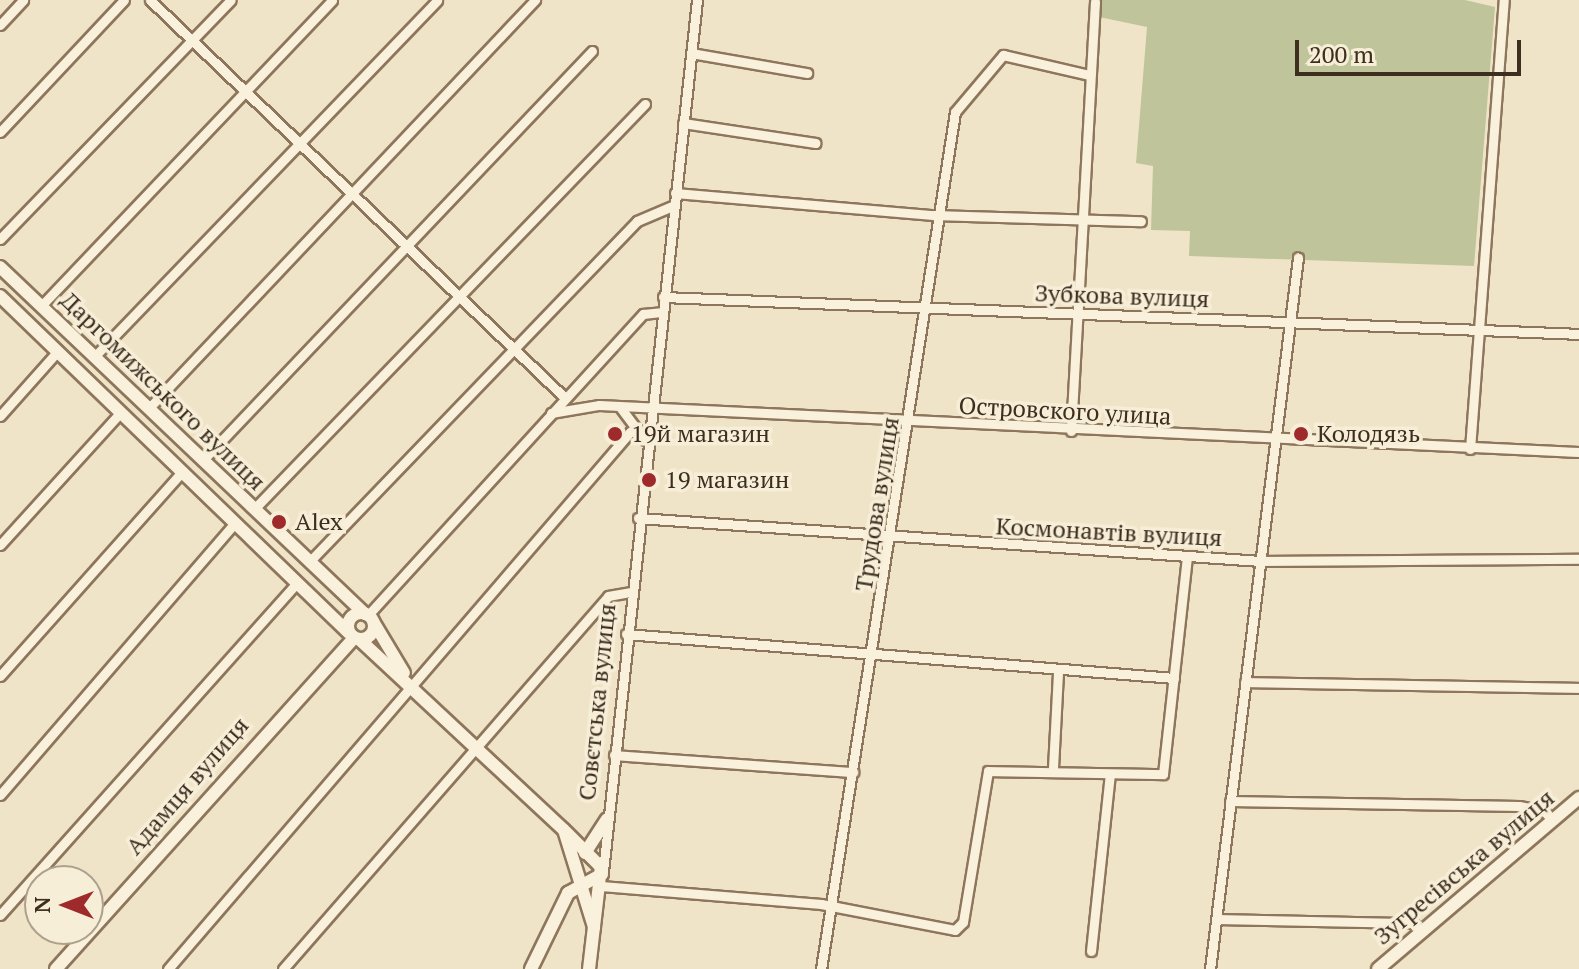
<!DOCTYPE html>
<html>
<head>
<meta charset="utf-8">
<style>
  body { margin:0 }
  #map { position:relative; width:1579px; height:969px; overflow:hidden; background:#f0e4c8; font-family:"PT Serif",serif }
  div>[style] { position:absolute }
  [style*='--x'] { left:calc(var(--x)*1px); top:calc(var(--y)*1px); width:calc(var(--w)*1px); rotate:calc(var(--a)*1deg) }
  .cemetery>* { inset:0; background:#bfc49a }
  .roads { filter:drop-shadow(2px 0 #8d765c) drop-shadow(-2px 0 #8d765c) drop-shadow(0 2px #8d765c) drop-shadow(0 -2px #8d765c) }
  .street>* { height:9px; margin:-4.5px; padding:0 4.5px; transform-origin:4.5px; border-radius:4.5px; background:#faf1dc }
  .secondary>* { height:12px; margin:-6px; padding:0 6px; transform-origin:6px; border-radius:6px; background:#faf1dc }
  .secondary>.ring { margin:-6px; padding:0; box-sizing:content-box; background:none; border:12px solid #faf1dc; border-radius:50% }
  .dots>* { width:22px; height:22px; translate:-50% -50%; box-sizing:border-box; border:4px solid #f7eed8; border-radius:50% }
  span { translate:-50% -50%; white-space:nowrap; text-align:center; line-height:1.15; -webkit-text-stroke:7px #f7eed8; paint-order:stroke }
  .street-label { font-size:24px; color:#3d2e20 }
  .poi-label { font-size:24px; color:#3d2e20 }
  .left { translate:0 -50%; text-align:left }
  .north { position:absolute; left:24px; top:865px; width:80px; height:80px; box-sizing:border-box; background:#f7eed8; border:2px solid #ada18e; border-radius:50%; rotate:270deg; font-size:22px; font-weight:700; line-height:32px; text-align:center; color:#3d2e20 }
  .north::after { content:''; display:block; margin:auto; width:28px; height:36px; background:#9e2a2b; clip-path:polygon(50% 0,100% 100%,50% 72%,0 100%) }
  .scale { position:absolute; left:1295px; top:40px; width:226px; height:36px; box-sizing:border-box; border:4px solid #3d2e20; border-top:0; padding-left:10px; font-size:24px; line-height:28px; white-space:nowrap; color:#3d2e20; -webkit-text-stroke:6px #f7eed8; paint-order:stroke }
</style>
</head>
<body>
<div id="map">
  <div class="cemetery">
    <div style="clip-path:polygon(1099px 0,1465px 0,1495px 7px,1474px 266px,1189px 256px,1190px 231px,1151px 230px,1153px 166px,1136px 163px,1147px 27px,1099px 17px)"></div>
  </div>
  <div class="roads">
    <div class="street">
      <div style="--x:150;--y:0;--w:575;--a:43.8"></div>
      <div style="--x:0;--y:25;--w:34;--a:-47"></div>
      <div style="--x:691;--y:53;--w:118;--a:9.8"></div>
      <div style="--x:683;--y:123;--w:134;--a:8.6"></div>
      <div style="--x:0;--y:132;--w:181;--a:-46.8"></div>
      <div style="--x:675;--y:193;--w:259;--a:4.9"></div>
      <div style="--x:933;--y:215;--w:208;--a:1.7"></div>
      <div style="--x:0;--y:239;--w:332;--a:-46"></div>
      <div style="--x:663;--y:297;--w:917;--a:2.31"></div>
      <div style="--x:41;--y:306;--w:422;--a:-46.4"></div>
      <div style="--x:94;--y:357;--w:495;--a:-46.1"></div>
      <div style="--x:620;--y:407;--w:26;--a:53"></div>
      <div style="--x:149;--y:408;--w:562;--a:-46.59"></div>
      <div style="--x:551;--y:413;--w:49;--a:-9.5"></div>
      <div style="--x:599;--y:405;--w:981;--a:2.75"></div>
      <div style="--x:0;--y:416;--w:86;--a:-48.3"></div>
      <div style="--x:1071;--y:431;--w:430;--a:-86.8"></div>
      <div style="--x:1470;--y:449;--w:450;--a:-85.7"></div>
      <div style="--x:204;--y:459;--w:563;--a:-46.44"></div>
      <div style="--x:254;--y:509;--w:563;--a:-46.01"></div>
      <div style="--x:638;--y:518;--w:624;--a:3.95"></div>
      <div style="--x:1261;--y:561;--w:318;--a:-0.4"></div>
      <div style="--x:0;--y:545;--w:178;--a:-47.7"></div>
      <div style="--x:309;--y:562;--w:473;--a:-46.1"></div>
      <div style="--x:637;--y:221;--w:39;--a:-23"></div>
      <div style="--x:368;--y:615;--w:408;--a:-47.6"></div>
      <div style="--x:643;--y:314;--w:18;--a:-6"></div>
      <div style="--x:626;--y:634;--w:550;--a:4.59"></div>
      <div style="--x:0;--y:676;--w:273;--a:-48.3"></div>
      <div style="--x:1245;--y:682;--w:334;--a:1"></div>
      <div style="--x:614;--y:755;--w:240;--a:4.1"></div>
      <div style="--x:1053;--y:768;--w:95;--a:-87"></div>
      <div style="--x:0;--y:795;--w:359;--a:-49.2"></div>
      <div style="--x:1230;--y:801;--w:289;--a:1"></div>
      <div style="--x:1519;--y:806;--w:25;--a:11"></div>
      <div style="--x:1544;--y:811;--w:13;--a:48"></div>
      <div style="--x:603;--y:871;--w:876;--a:-83.84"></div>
      <div style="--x:601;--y:886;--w:221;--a:4.7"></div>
      <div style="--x:821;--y:904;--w:136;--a:11"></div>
      <div style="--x:955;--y:930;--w:11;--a:-45"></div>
      <div style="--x:963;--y:922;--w:153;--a:-80.6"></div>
      <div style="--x:988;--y:771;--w:175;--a:1"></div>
      <div style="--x:1163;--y:774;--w:219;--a:-83.7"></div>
      <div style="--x:0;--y:915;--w:445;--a:-48.2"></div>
      <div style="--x:1216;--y:919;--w:197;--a:1.2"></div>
      <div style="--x:1413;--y:923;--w:12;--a:48"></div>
      <div style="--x:1091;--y:951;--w:178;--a:-83.9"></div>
      <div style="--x:168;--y:969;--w:708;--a:-49.29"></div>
      <div style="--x:630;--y:432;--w:7;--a:-34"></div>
      <div style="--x:636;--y:428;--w:15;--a:53"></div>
      <div style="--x:283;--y:969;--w:495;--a:-48.9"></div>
      <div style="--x:608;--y:596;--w:22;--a:-10"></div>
      <div style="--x:821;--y:969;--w:867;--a:-81.11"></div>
      <div style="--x:955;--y:112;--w:75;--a:-49.9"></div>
      <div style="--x:1003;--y:55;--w:88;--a:13.1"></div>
      <div style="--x:1210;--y:969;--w:717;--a:-82.95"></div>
    </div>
    <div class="secondary">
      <div style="--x:0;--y:267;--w:504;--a:43.55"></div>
      <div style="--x:0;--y:296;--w:485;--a:44"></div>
      <div class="ring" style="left:348px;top:613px;width:14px;height:14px"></div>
      <div style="--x:374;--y:623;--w:58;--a:59"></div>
      <div style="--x:359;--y:639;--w:280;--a:43"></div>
      <div style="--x:564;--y:830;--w:102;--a:72.8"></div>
      <div style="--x:566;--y:832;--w:49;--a:45"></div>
      <div style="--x:601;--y:867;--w:103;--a:96.7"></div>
      <div style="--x:585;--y:853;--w:40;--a:-57.1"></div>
      <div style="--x:56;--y:969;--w:445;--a:-48"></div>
      <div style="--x:531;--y:969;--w:85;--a:-64"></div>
      <div style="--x:568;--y:893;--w:39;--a:-29"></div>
      <div style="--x:1378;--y:969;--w:264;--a:-40.4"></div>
    </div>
  </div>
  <div class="dots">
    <div style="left:615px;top:434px;background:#9e2a2b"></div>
    <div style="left:1301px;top:434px;background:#9e2a2b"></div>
    <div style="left:649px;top:480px;background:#9e2a2b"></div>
    <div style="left:279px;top:522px;background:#9e2a2b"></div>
  </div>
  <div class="street-label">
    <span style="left:1122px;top:296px;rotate:2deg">Зубкова вулиця</span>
    <span style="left:163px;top:391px;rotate:44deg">Даргомижського вулиця</span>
    <span style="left:1065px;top:411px;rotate:3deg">Островского улица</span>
    <span style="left:877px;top:504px;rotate:-81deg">Трудова вулиця</span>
    <span style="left:1109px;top:532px;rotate:3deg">Космонавтів вулиця</span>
    <span style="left:597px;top:702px;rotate:-84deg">Совєтська вулиця</span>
    <span style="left:187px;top:786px;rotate:-49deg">Адамця вулиця</span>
    <span style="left:1464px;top:867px;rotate:-40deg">Зугресівська вулиця</span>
  </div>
  <div class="poi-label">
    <span class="left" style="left:631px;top:434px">19й магазин</span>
    <span class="left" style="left:1317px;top:434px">Колодязь</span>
    <span class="left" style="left:665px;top:480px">19 магазин</span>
    <span class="left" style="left:295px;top:522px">Alex</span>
  </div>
  <div class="north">N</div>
  <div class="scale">200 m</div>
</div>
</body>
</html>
